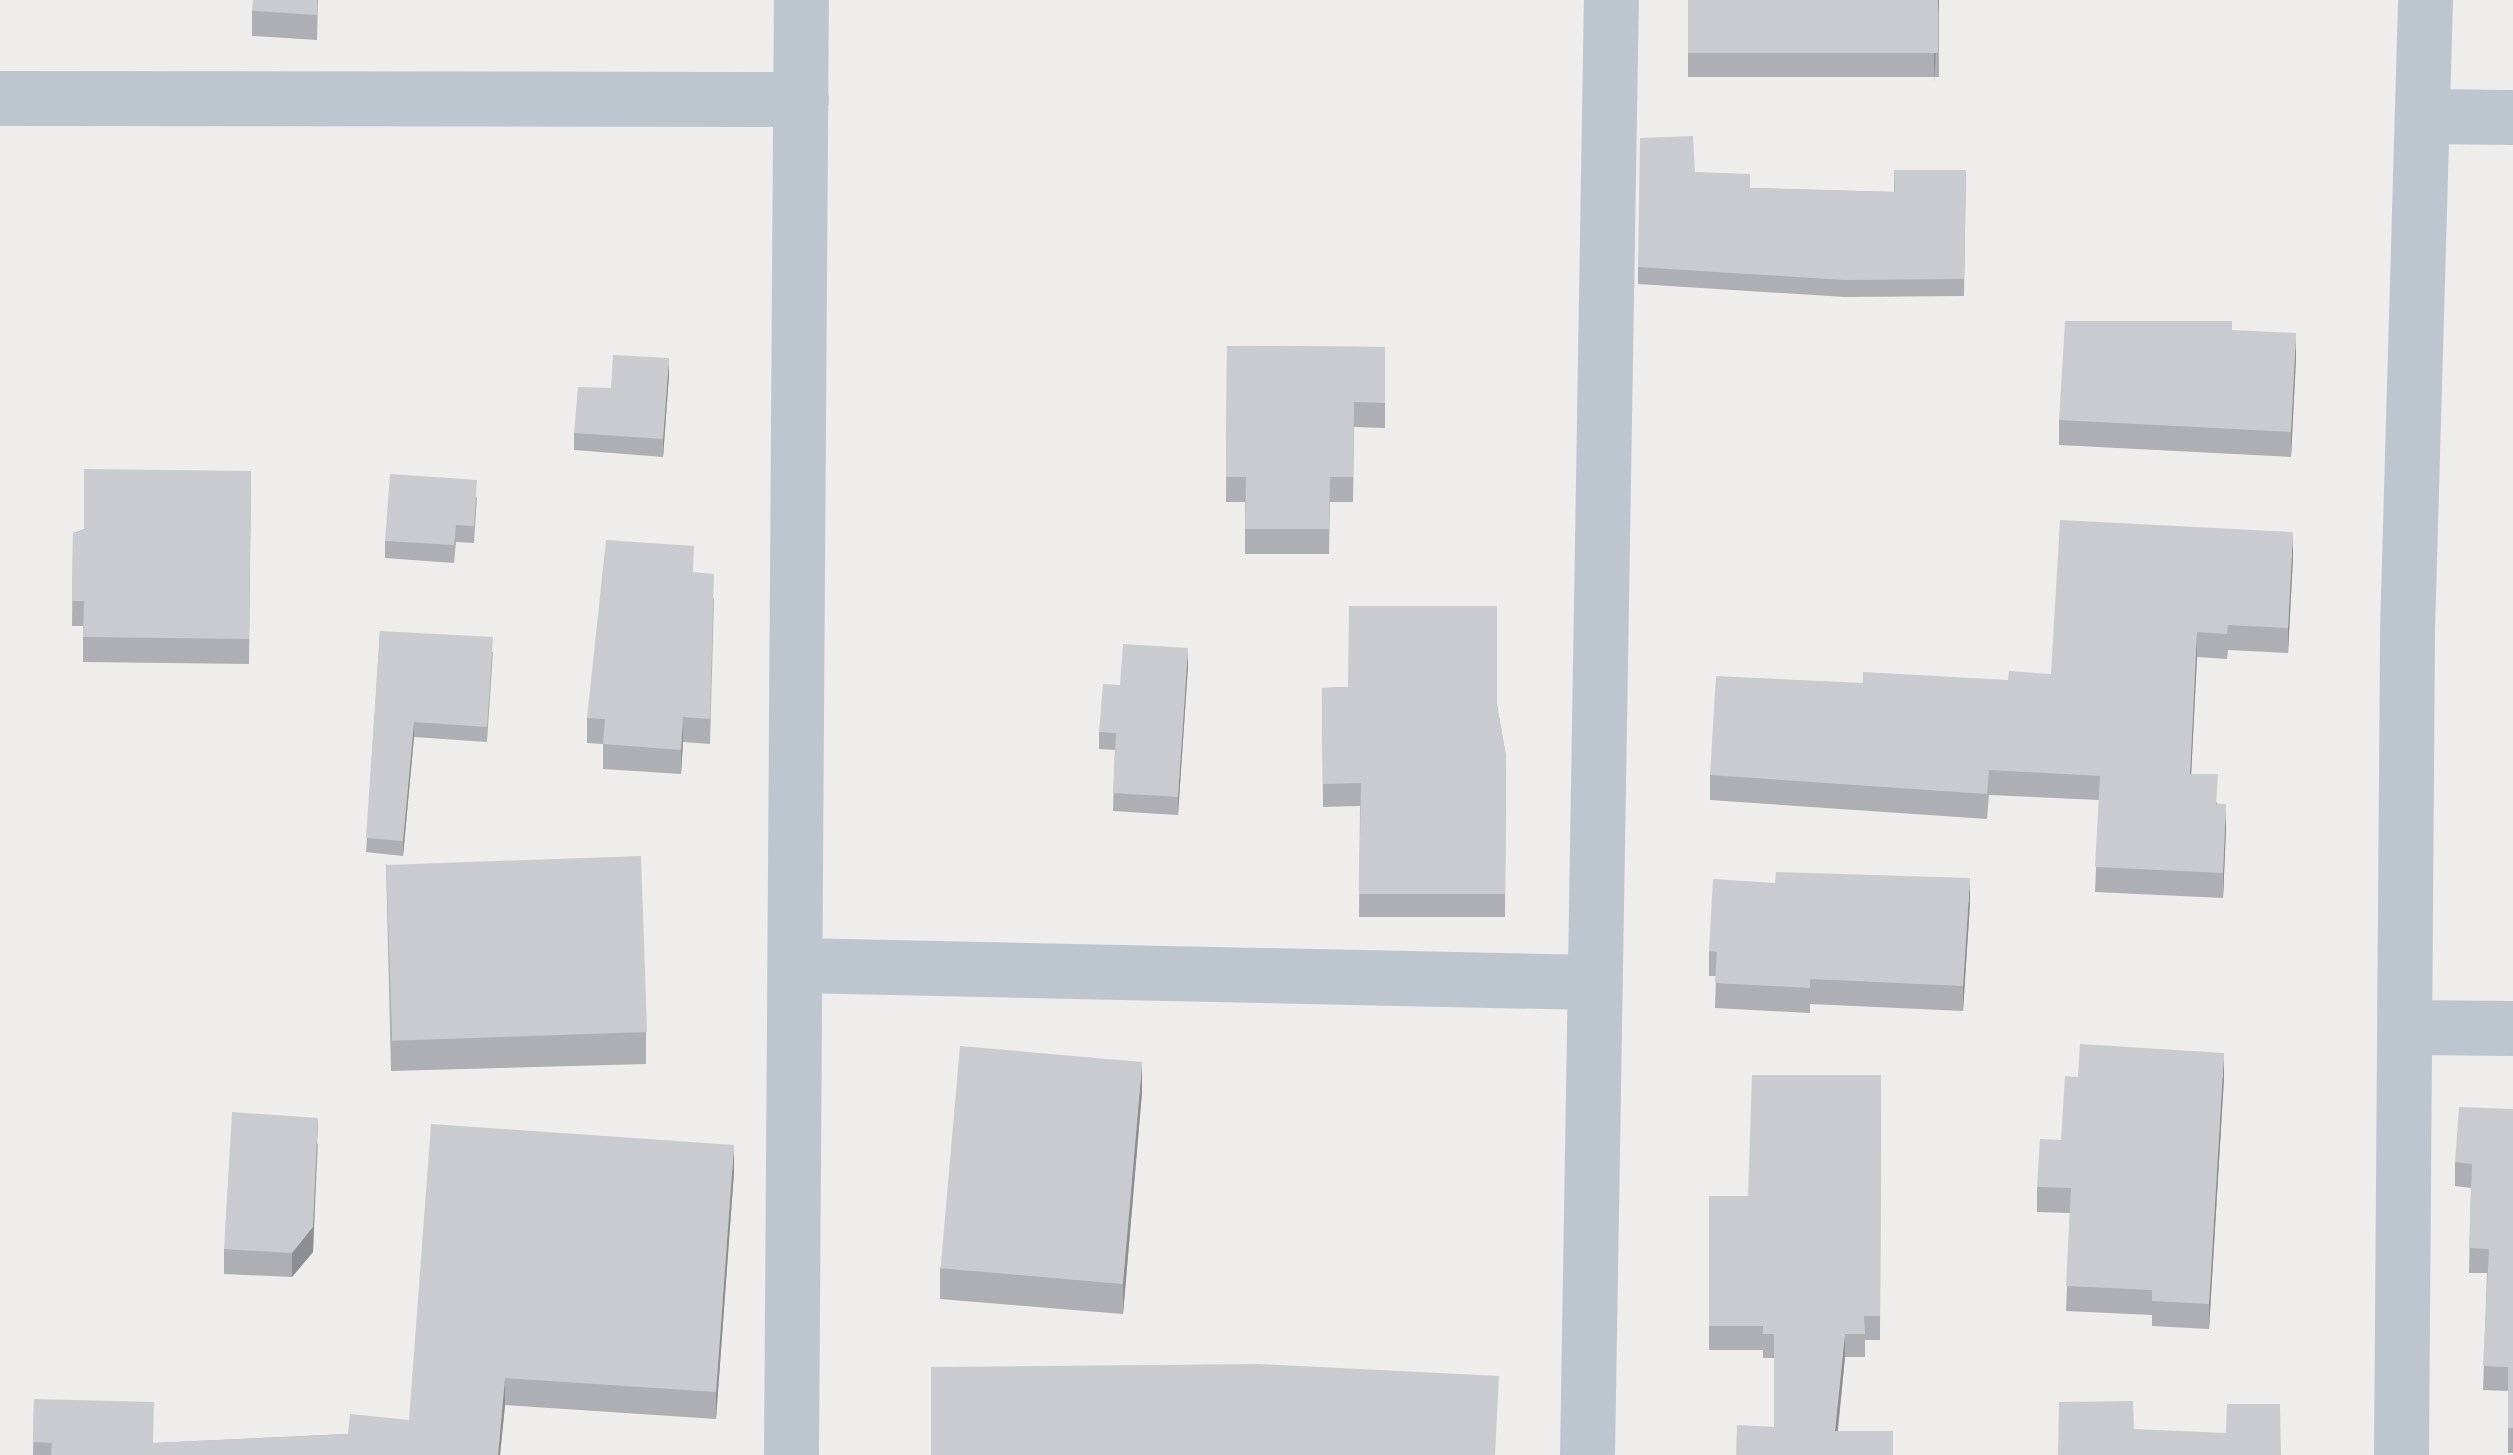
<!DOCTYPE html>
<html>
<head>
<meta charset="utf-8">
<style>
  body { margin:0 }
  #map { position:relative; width:2513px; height:1455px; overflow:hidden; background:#efecec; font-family:"Varela Round",sans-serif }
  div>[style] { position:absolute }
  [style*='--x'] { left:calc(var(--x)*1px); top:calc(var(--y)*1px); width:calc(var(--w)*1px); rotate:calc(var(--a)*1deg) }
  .minor>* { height:55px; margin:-27.5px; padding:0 27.5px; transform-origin:27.5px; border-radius:27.5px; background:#bdc6cf }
  .wall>* { inset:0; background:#adafb4; transform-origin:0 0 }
  .shaded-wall>* { inset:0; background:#8d8e92 }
  .building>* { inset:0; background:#c9cbd1; transform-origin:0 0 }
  span { translate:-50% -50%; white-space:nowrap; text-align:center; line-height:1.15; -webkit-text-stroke:10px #fff; paint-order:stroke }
</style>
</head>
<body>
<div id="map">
  <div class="minor">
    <div style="--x:0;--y:98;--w:801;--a:0.07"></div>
    <div style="--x:2423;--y:116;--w:90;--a:0.6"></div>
    <div style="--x:798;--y:965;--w:793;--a:1.23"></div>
    <div style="--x:2408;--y:1027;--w:105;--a:0.5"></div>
    <div style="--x:791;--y:1455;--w:1455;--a:-89.61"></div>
    <div style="--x:1587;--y:1455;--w:1455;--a:-89.06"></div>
    <div style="--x:2401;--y:1455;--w:825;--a:-89.58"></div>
    <div style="--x:2407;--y:630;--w:630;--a:-88.36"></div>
  </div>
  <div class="wall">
    <div style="clip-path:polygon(318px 0,317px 40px,252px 36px,252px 11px)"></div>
    <div style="left:1688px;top:0;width:251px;height:77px"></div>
    <div style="clip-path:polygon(1894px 170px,1966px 170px,1964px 296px,1845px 297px,1638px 284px,1638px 267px,1695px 172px,1750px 188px,1894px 192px)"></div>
    <div style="clip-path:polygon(2232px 330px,2296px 358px,2291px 457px,2059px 445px,2059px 420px)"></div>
    <div style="clip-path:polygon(1227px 346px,1385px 347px,1385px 428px,1354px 427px,1353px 502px,1330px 502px,1329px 554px,1245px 554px,1245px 502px,1226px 502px)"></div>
    <div style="clip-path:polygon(669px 375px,663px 457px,574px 450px,574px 433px,611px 388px)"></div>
    <div style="clip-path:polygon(251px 471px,249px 664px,83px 662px,83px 626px,72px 626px,73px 533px)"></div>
    <div style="clip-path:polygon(477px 497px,474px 543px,456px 542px,454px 563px,385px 558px,385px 541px)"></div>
    <div style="clip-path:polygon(2293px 557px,2288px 653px,2228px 650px,2227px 659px,2197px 657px,2191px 774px,2218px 804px,2226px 829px,2223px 898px,2095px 892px,2099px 800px,1989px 795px,1987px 819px,1710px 800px,1710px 775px,1863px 683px,2008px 680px,2051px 674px)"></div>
    <div style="clip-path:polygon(694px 572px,714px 599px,710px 744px,683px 742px,681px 774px,603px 769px,603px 744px,587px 743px,587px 718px)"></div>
    <div style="clip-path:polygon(380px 631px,493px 652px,487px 742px,414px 737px,403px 856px,366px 852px)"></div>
    <div style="clip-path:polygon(1188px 666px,1178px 815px,1113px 811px,1115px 750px,1099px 749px,1099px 732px,1120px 685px)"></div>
    <div style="clip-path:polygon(1348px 687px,1497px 705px,1506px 756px,1505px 917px,1359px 917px,1360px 806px,1323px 807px,1322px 688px)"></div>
    <div style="clip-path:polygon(386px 864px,646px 1032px,646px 1064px,391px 1071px)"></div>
    <div style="clip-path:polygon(1970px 903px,1963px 1011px,1810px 1004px,1810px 1013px,1715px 1008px,1716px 976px,1709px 976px,1709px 951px)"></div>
    <div style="clip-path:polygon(1881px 1075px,1880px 1340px,1865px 1340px,1865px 1357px,1845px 1357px,1838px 1431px,1893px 1455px,1774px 1427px,1774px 1358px,1763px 1358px,1763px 1350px,1709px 1350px,1709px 1196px,1748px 1196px)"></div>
    <div style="clip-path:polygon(2078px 1077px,2224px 1078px,2209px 1329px,2152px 1326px,2152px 1315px,2066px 1311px,2070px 1213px,2037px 1212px,2037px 1187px,2061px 1140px)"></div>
    <div style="clip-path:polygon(1142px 1092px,1123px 1314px,940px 1299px,940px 1268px)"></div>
    <div style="clip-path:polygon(2513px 1109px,2513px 1453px,2508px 1453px,2508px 1391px,2483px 1390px,2487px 1273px,2469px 1273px,2471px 1188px,2455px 1186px,2455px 1162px)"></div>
    <div style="clip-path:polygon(318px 1143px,313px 1252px,292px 1277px,224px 1274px,224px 1249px)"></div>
    <div style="clip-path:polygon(734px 1172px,716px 1419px,505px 1405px,500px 1455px,33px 1455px,34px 1399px,154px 1443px,348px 1434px,409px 1420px)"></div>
  </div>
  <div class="shaded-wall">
    <div style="clip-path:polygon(1938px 0,1939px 0,1934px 82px,1934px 58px)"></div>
    <div style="clip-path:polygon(2296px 333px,2296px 358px,2291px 457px,2291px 432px)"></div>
    <div style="clip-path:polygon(669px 358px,669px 375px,663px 457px,663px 439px)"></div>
    <div style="clip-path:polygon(2293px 532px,2293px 557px,2288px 653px,2288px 628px)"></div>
    <div style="clip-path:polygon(2197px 632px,2197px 657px,2190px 798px,2190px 774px)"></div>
    <div style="clip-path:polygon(1188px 648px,1188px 666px,1178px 815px,1178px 797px)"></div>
    <div style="clip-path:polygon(683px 717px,683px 742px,681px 774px,681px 750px)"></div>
    <div style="clip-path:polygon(414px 722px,414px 737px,403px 856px,403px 841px)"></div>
    <div style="clip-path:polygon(2226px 804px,2226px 829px,2223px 898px,2223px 873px)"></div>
    <div style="clip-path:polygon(1970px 878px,1970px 903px,1963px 1011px,1963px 986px)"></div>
    <div style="clip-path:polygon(2224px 1053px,2224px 1078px,2209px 1329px,2209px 1304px)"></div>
    <div style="clip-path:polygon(1142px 1061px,1142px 1092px,1123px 1314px,1123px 1282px)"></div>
    <div style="clip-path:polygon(318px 1118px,313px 1252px,292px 1277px,292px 1253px)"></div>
    <div style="clip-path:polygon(734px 1145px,734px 1172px,716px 1419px,716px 1392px)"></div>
    <div style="clip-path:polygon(1845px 1334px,1845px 1357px,1835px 1455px,1835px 1431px)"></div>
    <div style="clip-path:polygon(505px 1378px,505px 1405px,500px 1455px,498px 1455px)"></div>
  </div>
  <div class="building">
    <div style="clip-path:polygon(253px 0,317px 0,317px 15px,252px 11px)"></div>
    <div style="left:1688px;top:0;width:250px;height:53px"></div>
    <div style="clip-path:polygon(1693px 136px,1695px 172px,1750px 174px,1750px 188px,1895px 192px,1894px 170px,1966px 170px,1964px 279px,1845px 280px,1638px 267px,1640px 138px)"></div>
    <div style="clip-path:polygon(2065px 321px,2232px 321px,2232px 330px,2296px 333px,2291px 432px,2059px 420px)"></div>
    <div style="clip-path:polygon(1227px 346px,1385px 347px,1385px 403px,1354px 402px,1353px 477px,1330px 477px,1329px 529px,1245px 529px,1246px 477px,1226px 477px)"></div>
    <div style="clip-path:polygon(613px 355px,669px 358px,663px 439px,574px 433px,578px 387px,611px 388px)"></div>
    <div style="clip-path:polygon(84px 469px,251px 471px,249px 639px,83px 637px,84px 601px,72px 601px,73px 533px,84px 530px)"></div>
    <div style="clip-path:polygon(390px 474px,477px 480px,474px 526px,456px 525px,454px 545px,385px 541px)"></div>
    <div style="clip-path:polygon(2060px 520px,2293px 532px,2288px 628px,2228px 625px,2227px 634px,2197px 632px,2190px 774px,2218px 774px,2216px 804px,2226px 804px,2223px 873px,2095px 867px,2100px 776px,1989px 770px,1987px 794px,1710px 775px,1716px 676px,1863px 683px,1863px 672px,2008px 680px,2009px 671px,2051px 674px)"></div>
    <div style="clip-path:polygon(606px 540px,694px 546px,693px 572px,714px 574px,710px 719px,683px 717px,681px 750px,603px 744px,605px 719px,587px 718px)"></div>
    <div style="clip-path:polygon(1349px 606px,1497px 606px,1497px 705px,1506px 756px,1505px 894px,1359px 894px,1361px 783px,1323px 784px,1322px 688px,1348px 687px)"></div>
    <div style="clip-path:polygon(380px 631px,493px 637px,487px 727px,414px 722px,403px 841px,366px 838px)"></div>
    <div style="clip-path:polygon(1123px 644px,1188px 648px,1178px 797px,1113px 793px,1116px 733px,1099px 732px,1103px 684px,1120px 685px)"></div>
    <div style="left:641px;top:856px;width:176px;height:255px;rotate:88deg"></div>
    <div style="clip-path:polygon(1776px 872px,1970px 878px,1963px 986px,1810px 979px,1810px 988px,1715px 983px,1717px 952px,1709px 951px,1713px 879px,1775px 883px)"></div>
    <div style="clip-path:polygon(2080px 1044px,2224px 1053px,2209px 1304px,2152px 1301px,2152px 1290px,2066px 1286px,2071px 1188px,2037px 1187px,2040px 1139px,2061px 1140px,2065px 1076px,2078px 1077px)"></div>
    <div style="left:960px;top:1046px;width:183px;height:223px;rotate:5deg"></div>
    <div style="clip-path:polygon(1752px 1075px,1881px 1075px,1880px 1316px,1864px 1316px,1865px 1334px,1845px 1334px,1835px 1431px,1893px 1431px,1893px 1455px,1736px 1455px,1737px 1425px,1774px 1427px,1774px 1334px,1763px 1334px,1763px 1326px,1709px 1326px,1709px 1196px,1748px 1196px)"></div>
    <div style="clip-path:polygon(2459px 1107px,2513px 1109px,2513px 1428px,2508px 1428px,2508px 1367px,2483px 1366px,2489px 1249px,2469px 1248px,2472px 1164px,2455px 1162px)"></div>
    <div style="clip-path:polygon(232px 1112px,318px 1118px,313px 1227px,292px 1253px,224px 1249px)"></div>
    <div style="clip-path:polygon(431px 1124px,734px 1145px,716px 1392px,505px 1378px,498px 1455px,51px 1455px,52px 1443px,33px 1442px,34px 1399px,154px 1402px,153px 1443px,348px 1434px,350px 1414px,409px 1420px)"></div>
    <div style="clip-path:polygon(1258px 1364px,1499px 1376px,1495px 1455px,931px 1455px,931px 1367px)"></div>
    <div style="clip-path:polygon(2133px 1401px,2134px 1429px,2226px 1433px,2227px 1404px,2280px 1404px,2281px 1455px,2058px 1455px,2059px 1402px)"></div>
  </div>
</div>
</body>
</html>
